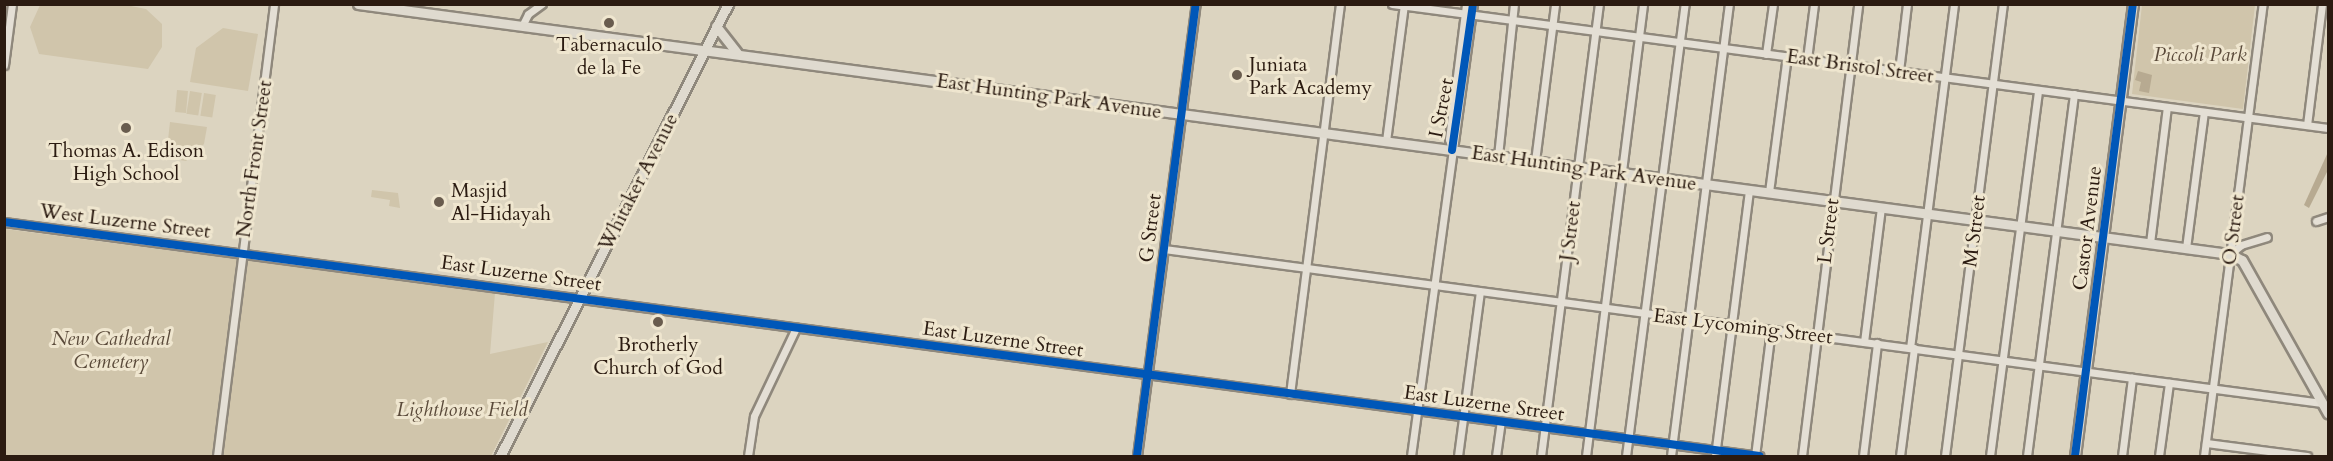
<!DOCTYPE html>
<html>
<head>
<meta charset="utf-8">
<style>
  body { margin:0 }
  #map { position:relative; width:2333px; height:461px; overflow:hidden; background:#dcd4c0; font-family:Cardo,serif }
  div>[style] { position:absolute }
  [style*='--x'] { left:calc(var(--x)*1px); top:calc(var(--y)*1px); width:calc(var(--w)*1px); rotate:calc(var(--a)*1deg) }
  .green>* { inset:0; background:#d0c5ab; transform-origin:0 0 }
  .water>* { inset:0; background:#b7aa91 }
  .roads { filter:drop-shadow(2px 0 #8f887c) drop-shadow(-2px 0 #8f887c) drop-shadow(0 2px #8f887c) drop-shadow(0 -2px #8f887c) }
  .minor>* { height:7px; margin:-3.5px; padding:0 3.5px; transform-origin:3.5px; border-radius:3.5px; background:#e4dfd5 }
  .major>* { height:9px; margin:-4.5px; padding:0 4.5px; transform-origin:4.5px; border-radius:4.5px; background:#dfdacf }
  .cycleway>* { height:8px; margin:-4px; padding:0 4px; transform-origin:4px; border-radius:4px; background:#0057b8 }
  .dots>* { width:16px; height:16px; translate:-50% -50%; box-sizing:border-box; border:3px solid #efe6cf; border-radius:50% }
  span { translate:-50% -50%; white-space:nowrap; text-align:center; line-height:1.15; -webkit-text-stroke:6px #efe6cf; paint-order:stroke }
  .poi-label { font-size:20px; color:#2b1b11 }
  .left { translate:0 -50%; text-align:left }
  .park-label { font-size:20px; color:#5a4a3a; font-style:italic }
  .street-label { font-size:20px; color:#2b1b11 }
  .frame { position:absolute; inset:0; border:6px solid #2b1b11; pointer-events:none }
</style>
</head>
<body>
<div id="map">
  <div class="green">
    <div style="clip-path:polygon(121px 4px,146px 9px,162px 24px,162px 47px,148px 69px,39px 54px,30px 27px,40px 5px)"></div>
    <div style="clip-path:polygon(2142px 5px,2255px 5px,2243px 109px,2132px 94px)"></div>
    <div style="clip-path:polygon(223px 28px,258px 34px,248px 91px,190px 82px,196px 48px)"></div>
    <div style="left:177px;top:90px;width:11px;height:22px;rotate:5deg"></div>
    <div style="left:190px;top:91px;width:12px;height:23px;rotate:9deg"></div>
    <div style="left:204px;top:93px;width:12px;height:23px;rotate:9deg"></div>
    <div style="clip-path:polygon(170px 122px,207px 127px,204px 144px,186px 161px,166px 158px)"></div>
    <div style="clip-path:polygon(372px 190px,398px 193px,400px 208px,389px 206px,390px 200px,371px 197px)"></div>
    <div style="clip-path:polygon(5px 229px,495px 293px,490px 354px,548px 342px,491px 456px,5px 456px)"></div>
  </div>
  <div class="water">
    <div style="clip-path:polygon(2138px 71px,2152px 75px,2149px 93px,2139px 91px,2141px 82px,2135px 80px)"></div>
    <div style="clip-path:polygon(2328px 152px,2328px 170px,2309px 208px,2304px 205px)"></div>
  </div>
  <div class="roads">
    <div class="minor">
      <div style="--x:1392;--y:4;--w:944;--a:7.55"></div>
      <div style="--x:522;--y:26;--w:13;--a:-63"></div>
      <div style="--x:528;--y:14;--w:17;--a:-36"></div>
      <div style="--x:1766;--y:54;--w:50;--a:-82"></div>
      <div style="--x:1807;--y:59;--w:55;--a:-82.7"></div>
      <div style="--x:4;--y:65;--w:62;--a:-82.5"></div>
      <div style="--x:1899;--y:71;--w:67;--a:-83.2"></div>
      <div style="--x:2307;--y:125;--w:122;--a:-82.9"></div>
      <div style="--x:1386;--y:141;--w:138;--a:-82.5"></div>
      <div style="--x:1452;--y:150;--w:11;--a:-105"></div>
      <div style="--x:1449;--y:139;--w:136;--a:-82.8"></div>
      <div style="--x:1498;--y:156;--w:153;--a:-84"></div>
      <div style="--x:1535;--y:161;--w:158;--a:-82.7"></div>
      <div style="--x:1769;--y:192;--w:137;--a:-82.5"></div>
      <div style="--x:2316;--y:221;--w:13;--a:-18"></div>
      <div style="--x:4;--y:222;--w:1771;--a:7.59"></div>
      <div style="--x:2150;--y:243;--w:137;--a:-82.9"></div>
      <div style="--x:2186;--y:248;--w:137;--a:-82.5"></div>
      <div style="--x:1164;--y:249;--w:1168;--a:7.58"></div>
      <div style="--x:2230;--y:254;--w:14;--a:-39"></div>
      <div style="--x:2241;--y:245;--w:27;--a:-17"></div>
      <div style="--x:1864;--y:342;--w:136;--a:-82.8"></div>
      <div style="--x:1910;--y:348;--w:347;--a:-82.7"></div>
      <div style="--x:1290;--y:394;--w:393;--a:-82.7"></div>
      <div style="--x:2206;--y:443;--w:102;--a:7.3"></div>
      <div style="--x:217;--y:456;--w:456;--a:-82.8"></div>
      <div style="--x:748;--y:456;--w:40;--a:-81.5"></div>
      <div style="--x:754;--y:416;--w:98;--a:-64.5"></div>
      <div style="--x:1137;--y:456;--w:456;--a:-82.6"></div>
      <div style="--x:1411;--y:456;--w:456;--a:-82.2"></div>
      <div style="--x:1458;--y:456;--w:166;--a:-82.4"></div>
      <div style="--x:1496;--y:456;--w:34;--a:-82"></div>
      <div style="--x:1541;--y:456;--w:456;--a:-82.7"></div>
      <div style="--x:1586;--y:456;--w:456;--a:-82.8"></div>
      <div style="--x:1626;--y:456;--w:456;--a:-82.6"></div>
      <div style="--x:1671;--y:456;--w:456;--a:-82.7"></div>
      <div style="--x:1715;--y:456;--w:268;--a:-82.7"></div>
      <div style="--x:1755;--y:456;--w:128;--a:-82.8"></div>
      <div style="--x:1802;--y:456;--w:455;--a:-82.9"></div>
      <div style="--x:1863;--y:456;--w:114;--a:-82.9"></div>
      <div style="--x:1900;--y:456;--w:109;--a:-82.6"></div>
      <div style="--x:1945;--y:456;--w:456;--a:-82.7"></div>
      <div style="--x:1990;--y:456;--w:369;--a:-82.5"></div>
      <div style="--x:2027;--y:456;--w:365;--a:-82.6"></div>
      <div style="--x:2122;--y:456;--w:79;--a:-82.7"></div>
      <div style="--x:2159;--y:456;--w:74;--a:-82.2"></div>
      <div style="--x:2204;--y:456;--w:456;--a:-82.6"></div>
    </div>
    <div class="major">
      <div style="--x:358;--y:4;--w:1889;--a:7.61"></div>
      <div style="--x:2230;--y:254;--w:13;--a:27"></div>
      <div style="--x:2242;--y:260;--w:176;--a:60.7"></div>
      <div style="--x:716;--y:26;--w:34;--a:52"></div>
      <div style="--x:500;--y:456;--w:506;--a:-63.23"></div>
      <div style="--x:2075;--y:456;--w:456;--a:-82.7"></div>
    </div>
  </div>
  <div class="cycleway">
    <div style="--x:1452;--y:150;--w:148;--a:-81.8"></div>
    <div style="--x:4;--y:222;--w:1771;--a:7.59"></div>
    <div style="--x:1137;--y:456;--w:456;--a:-82.6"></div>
    <div style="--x:2075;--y:456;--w:456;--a:-82.7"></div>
  </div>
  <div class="dots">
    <div style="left:609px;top:23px;background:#695c4e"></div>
    <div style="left:1237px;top:75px;background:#695c4e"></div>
    <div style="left:126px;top:128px;background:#695c4e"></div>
    <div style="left:439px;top:202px;background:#695c4e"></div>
    <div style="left:658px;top:322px;background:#695c4e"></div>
  </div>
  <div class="poi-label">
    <span style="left:609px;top:56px">Tabernaculo<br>de la Fe</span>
    <span class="left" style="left:1249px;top:76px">Juniata<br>Park Academy</span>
    <span style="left:126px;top:162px">Thomas A. Edison<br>High School</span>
    <span class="left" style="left:451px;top:202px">Masjid<br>Al-Hidayah</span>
    <span style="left:658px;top:356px">Brotherly<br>Church of God</span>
  </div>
  <div class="park-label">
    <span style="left:2200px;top:54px">Piccoli Park</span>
    <span style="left:111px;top:350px">New Cathedral<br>Cemetery</span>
    <span style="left:462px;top:409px">Lighthouse Field</span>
  </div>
  <div class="street-label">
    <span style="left:1860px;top:66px;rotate:8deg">East Bristol Street</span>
    <span style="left:1049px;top:96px;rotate:8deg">East Hunting Park Avenue</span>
    <span style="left:1441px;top:108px;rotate:-79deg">I Street</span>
    <span style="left:254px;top:159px;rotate:-82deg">North Front Street</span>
    <span style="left:1584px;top:168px;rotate:8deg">East Hunting Park Avenue</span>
    <span style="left:638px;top:182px;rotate:-63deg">Whitaker Avenue</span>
    <span style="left:125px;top:221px;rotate:7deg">West Luzerne Street</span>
    <span style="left:1150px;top:228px;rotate:-83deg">G Street</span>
    <span style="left:2087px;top:228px;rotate:-83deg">Castor Avenue</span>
    <span style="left:2233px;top:230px;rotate:-83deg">O Street</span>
    <span style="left:1570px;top:231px;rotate:-83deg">J Street</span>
    <span style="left:1828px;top:231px;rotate:-83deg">L Street</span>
    <span style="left:1974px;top:231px;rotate:-83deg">M Street</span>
    <span style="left:521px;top:273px;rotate:8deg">East Luzerne Street</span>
    <span style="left:1743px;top:326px;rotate:7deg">East Lycoming Street</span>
    <span style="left:1003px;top:339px;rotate:8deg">East Luzerne Street</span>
    <span style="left:1484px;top:403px;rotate:8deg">East Luzerne Street</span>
  </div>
  <div class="frame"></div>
</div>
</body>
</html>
